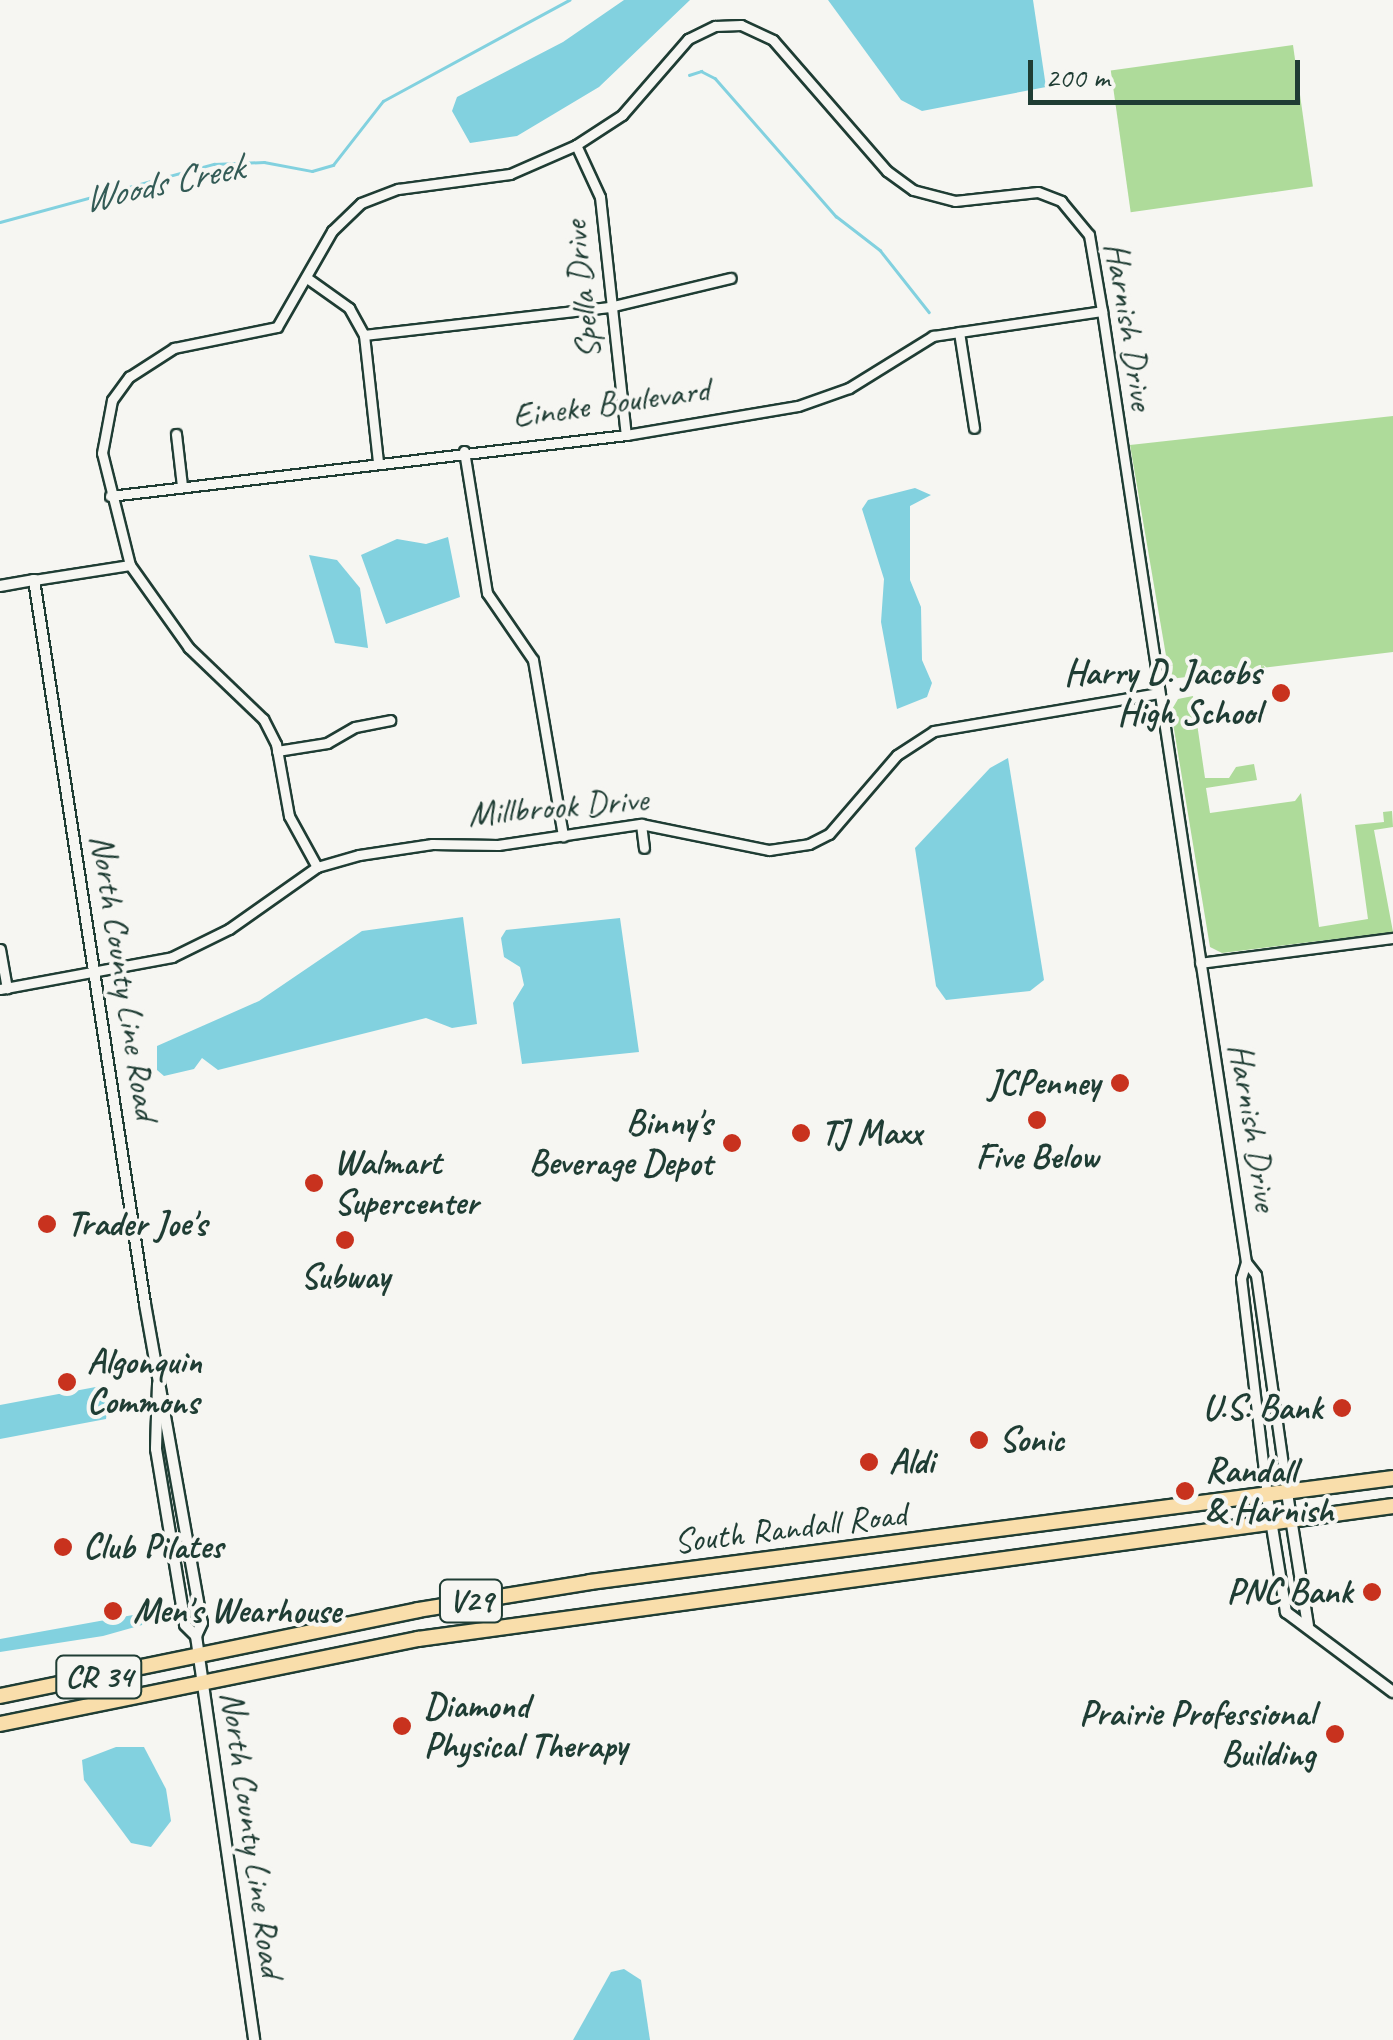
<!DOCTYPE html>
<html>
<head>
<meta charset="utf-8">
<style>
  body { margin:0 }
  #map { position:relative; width:1393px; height:2040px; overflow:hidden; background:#f6f6f2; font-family:Caveat,sans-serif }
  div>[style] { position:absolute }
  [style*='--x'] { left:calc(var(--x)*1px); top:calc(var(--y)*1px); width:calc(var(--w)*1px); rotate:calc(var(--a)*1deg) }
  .green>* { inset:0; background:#aedb9a; transform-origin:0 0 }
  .water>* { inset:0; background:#82d1df }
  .stream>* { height:2.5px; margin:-1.25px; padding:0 1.25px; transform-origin:1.25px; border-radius:1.25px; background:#82d1df }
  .roads { filter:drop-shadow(2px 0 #1f3d34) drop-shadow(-2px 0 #1f3d34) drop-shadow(0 2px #1f3d34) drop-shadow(0 -2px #1f3d34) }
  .minor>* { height:9px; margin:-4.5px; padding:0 4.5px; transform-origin:4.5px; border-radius:4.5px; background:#f6f6f2 }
  .tertiary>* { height:10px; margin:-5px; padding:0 5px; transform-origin:5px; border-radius:5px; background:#f6f6f2 }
  .primary>* { height:14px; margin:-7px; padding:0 7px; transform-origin:7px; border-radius:7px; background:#f9deab }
  .dots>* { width:28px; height:28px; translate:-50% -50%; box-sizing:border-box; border:5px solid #f6f6f2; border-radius:50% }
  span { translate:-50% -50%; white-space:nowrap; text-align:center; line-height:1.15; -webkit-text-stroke:8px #f6f6f2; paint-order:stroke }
  .shield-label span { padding:2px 8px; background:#f6f6f2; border:2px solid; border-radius:8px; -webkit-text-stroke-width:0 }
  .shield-label { font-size:32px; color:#1f3d34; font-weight:700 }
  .street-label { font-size:35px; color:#1f3d34 }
  .poi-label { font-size:35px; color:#1f3d34; font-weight:700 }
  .right { translate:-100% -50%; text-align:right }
  .left { translate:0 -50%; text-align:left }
  .water-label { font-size:38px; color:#335b56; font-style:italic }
  .scale { position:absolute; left:1028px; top:60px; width:272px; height:45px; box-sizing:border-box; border:5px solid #1f3d34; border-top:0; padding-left:12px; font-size:30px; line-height:35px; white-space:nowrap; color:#1f3d34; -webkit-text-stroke:8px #f6f6f2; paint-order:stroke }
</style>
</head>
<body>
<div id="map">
  <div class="green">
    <div style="left:1293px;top:45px;width:143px;height:184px;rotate:82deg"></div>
    <div style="clip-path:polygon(1393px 416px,1393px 652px,1170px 679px,1130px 445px)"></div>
    <div style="clip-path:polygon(1193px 696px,1205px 778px,1229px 778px,1236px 767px,1254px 764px,1257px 780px,1206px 788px,1210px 813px,1295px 801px,1301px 793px,1319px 927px,1368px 919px,1355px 825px,1384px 822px,1383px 812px,1392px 811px,1393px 827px,1374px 830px,1393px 932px,1222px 953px,1210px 947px,1171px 711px,1178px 699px)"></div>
  </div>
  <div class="water">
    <div style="clip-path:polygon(624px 0,690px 0,599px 87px,517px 136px,470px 143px,452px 111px,457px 97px,563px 42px)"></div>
    <div style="clip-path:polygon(828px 0,1033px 0,1046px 87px,922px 111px,901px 100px)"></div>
    <div style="clip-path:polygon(915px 488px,931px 495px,910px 506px,910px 580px,921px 607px,922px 660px,932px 683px,927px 697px,897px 709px,881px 622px,884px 579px,862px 509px,868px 500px)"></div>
    <div style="clip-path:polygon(448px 537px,460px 597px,386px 624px,361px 555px,397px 539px,426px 544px)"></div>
    <div style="clip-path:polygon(309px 555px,337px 560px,360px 588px,368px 648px,335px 643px)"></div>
    <div style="clip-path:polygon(1008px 758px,1044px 980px,1030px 991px,946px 1000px,936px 986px,915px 848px,990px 768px)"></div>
    <div style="clip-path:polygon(463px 917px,477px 1024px,452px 1028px,426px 1018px,218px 1070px,202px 1058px,194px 1069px,164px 1076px,157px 1070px,157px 1046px,259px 1001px,362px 931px)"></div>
    <div style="clip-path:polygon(620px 918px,639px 1052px,522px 1064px,513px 1003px,524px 985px,520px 967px,504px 957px,501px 938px,506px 930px)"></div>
    <div style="clip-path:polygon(101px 1386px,109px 1393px,106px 1419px,0 1439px,0 1405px)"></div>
    <div style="clip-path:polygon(144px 1613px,142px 1625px,103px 1636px,0 1652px,0 1639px)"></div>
    <div style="clip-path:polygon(116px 1747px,144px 1747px,166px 1789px,171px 1821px,151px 1847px,131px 1843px,84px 1780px,82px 1760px)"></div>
    <div style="clip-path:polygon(624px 1969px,641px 1980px,650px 2040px,573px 2040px,611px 1972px)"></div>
  </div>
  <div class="stream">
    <div style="--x:689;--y:75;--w:13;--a:-18"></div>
    <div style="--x:701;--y:71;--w:16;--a:27"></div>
    <div style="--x:715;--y:78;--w:184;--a:48.8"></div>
    <div style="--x:836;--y:216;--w:56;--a:37.7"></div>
    <div style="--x:880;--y:250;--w:79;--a:51.7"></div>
    <div style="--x:0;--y:222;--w:222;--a:-15.2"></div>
    <div style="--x:214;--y:164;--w:50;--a:-2.3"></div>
    <div style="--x:264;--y:162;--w:49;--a:10.6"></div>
    <div style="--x:312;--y:171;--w:22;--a:-16"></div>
    <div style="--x:333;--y:165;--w:81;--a:-52"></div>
    <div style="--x:383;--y:101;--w:212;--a:-28.5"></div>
  </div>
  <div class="roads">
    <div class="minor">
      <div style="--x:576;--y:145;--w:57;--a:65.2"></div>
      <div style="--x:600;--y:197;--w:239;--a:83.8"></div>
      <div style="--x:307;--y:278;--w:52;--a:35.5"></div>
      <div style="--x:349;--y:308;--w:31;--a:61"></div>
      <div style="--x:364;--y:335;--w:127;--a:83.7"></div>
      <div style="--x:959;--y:332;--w:97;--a:81.1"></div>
      <div style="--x:364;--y:335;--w:247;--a:-6.5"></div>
      <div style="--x:609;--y:307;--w:125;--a:-13.4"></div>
      <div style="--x:176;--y:434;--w:52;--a:83.4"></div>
      <div style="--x:464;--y:451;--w:144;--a:80.8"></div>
      <div style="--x:487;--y:593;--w:81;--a:55.5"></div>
      <div style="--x:533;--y:660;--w:179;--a:80.3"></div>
      <div style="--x:110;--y:496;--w:520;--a:-6.74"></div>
      <div style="--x:626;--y:435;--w:174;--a:-9.6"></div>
      <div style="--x:798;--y:406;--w:54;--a:-19.4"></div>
      <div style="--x:849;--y:388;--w:99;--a:-31.8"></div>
      <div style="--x:933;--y:336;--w:171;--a:-8.4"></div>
      <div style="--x:34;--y:580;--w:97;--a:-8.9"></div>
      <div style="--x:277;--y:751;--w:51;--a:-9.1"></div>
      <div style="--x:327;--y:743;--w:32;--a:-30"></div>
      <div style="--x:355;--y:727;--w:36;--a:-11"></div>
      <div style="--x:641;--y:824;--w:24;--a:83"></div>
      <div style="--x:317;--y:867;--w:58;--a:-118.8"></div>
      <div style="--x:289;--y:816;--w:73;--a:-100.2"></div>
      <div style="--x:276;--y:744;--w:28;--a:-117"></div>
      <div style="--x:263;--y:719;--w:103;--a:-136.2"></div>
      <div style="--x:189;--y:648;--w:102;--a:-125.4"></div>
      <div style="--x:130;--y:565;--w:115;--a:-104"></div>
      <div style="--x:102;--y:453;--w:54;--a:-79.3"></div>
      <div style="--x:112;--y:400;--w:29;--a:-54"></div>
      <div style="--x:129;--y:377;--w:54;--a:-32.8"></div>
      <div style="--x:174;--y:348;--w:105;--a:-11.5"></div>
      <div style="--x:277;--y:327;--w:111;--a:-60.2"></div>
      <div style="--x:332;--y:231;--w:40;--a:-44"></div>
      <div style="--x:361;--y:203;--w:40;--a:-21"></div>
      <div style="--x:398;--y:189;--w:113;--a:-7.6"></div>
      <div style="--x:510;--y:174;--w:72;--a:-23.7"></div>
      <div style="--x:576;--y:145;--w:55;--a:-33.1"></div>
      <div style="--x:622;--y:115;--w:101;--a:-49"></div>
      <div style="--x:688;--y:39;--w:30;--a:-26"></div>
      <div style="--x:715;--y:26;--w:26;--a:-2"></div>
      <div style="--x:741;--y:25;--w:35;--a:25"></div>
      <div style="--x:773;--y:40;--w:174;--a:49"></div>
      <div style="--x:887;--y:171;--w:32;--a:36"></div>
      <div style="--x:913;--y:190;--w:43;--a:14.7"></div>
      <div style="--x:955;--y:201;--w:83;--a:-6.2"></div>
      <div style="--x:1038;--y:192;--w:25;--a:21"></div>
      <div style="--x:1061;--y:201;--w:44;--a:50.5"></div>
      <div style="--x:1089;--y:235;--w:77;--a:80.3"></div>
      <div style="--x:1102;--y:311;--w:962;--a:81.39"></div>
      <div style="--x:1246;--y:1262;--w:17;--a:107"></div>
      <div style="--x:1241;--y:1278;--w:220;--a:83.2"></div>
      <div style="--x:0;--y:949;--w:40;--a:80"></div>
      <div style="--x:1200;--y:963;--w:195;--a:-7.4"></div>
      <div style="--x:0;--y:989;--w:175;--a:-10.5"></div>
      <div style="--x:172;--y:957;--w:64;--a:-26.2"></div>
      <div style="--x:229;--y:929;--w:108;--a:-35.2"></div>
      <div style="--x:317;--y:867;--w:44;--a:-15.9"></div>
      <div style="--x:359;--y:855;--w:74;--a:-8.6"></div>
      <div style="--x:432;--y:844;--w:66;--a:0.9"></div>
      <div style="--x:498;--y:845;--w:145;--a:-8.4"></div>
      <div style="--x:641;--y:824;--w:131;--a:11.5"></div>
      <div style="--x:769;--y:850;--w:40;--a:-8.5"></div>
      <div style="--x:809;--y:844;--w:22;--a:-27"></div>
      <div style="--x:829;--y:834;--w:104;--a:-49.3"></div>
      <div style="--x:897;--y:755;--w:44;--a:-33"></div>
      <div style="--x:934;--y:731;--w:228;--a:-9.6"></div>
      <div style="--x:1246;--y:1262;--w:16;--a:52"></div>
      <div style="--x:1256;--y:1275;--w:220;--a:81.9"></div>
    </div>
    <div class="tertiary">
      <div style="--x:0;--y:586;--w:35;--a:-10"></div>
      <div style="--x:34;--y:580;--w:732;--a:81.28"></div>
      <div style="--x:145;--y:1304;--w:324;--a:79.9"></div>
      <div style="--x:202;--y:1623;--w:14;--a:115"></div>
      <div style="--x:196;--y:1636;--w:408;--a:81.8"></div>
      <div style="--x:158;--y:1384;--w:65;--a:91.8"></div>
      <div style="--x:156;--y:1449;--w:178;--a:80.6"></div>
      <div style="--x:185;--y:1625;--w:16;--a:45"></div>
      <div style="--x:1287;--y:1493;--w:134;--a:81"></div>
      <div style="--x:1267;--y:1496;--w:118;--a:80.7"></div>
      <div style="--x:1286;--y:1612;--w:134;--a:36.8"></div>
    </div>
    <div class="primary">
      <div style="--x:0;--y:1696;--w:427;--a:-11.6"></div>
      <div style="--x:418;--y:1610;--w:174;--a:-9.2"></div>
      <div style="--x:590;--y:1582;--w:810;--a:-7.38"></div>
      <div style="--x:0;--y:1724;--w:427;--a:-11.5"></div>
      <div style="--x:418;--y:1639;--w:984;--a:-7.77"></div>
    </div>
  </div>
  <div class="dots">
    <div style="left:1281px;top:693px;background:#c8321e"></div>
    <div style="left:1120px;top:1083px;background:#c8321e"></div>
    <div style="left:1037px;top:1120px;background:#c8321e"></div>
    <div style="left:801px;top:1133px;background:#c8321e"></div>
    <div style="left:732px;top:1143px;background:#c8321e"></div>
    <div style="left:314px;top:1183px;background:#c8321e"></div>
    <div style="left:47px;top:1224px;background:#c8321e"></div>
    <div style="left:345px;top:1240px;background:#c8321e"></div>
    <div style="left:67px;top:1382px;background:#c8321e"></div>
    <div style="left:1342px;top:1408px;background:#c8321e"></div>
    <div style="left:979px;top:1440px;background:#c8321e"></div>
    <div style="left:869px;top:1462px;background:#c8321e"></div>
    <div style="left:1185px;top:1491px;background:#c8321e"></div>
    <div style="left:63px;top:1547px;background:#c8321e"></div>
    <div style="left:1372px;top:1592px;background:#c8321e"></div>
    <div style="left:113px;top:1611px;background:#c8321e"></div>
    <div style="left:402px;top:1726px;background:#c8321e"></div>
    <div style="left:1335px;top:1734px;background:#c8321e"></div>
  </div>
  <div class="shield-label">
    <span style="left:471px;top:1601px">V29</span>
    <span style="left:99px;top:1677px">CR 34</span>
  </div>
  <div class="street-label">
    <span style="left:582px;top:290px;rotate:-96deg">Spella Drive</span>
    <span style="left:1129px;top:326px;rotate:81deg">Harnish Drive</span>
    <span style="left:611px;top:403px;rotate:-8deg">Eineke Boulevard</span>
    <span style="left:558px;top:807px;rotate:-5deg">Millbrook Drive</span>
    <span style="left:124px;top:977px;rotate:81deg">North County Line Road</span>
    <span style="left:1253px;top:1127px;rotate:81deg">Harnish Drive</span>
    <span style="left:790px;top:1528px;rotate:-7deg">South Randall Road</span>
    <span style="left:252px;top:1834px;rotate:82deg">North County Line Road</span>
  </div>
  <div class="poi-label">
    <span class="right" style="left:1261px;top:693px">Harry D. Jacobs<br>High School</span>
    <span class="right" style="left:1100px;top:1083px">JCPenney</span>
    <span class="right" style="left:712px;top:1143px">Binny's<br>Beverage Depot</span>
    <span class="left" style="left:821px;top:1133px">TJ Maxx</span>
    <span style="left:1037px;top:1157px">Five Below</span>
    <span class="left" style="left:334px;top:1183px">Walmart<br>Supercenter</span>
    <span class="left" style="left:67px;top:1224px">Trader Joe's</span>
    <span style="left:345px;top:1277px">Subway</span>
    <span class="left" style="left:87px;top:1382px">Algonquin<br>Commons</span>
    <span class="right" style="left:1322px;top:1408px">U.S. Bank</span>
    <span class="left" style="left:999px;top:1440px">Sonic</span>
    <span class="left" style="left:889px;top:1462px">Aldi</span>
    <span class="left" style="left:1205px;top:1491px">Randall<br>&amp; Harnish</span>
    <span class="left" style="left:83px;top:1547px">Club Pilates</span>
    <span class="right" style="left:1352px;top:1592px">PNC Bank</span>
    <span class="left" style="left:133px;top:1611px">Men's Wearhouse</span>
    <span class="left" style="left:424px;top:1726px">Diamond<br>Physical Therapy</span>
    <span class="right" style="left:1315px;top:1734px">Prairie Professional<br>Building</span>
  </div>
  <div class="water-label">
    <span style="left:163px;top:183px;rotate:-12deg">Woods Creek</span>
  </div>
  <div class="scale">200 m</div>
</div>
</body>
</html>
